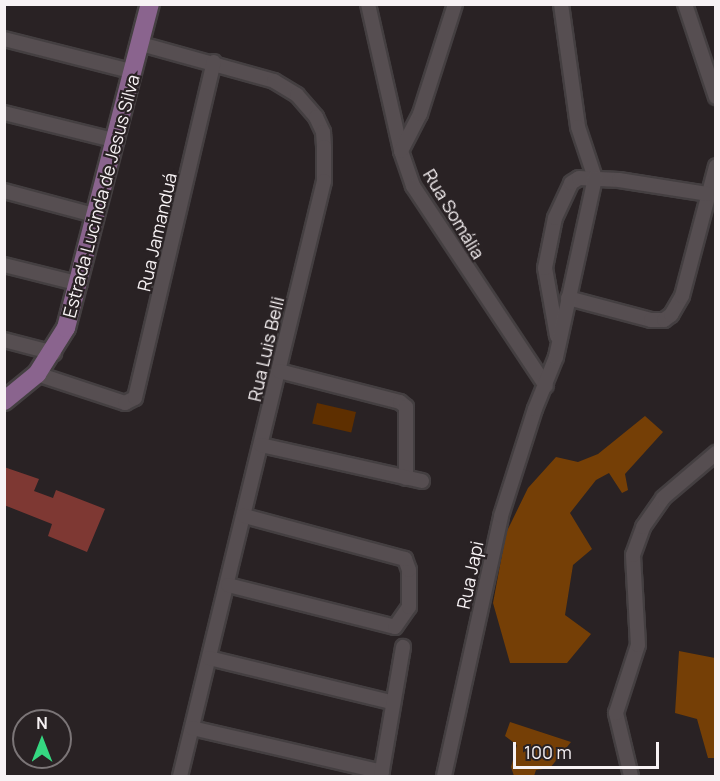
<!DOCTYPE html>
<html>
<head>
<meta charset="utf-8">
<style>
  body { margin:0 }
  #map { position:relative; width:720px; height:781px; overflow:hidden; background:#292224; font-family:Manrope,sans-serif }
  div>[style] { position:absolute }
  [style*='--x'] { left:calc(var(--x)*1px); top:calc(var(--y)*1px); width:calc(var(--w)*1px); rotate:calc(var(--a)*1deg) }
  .green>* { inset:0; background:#5e2f00; transform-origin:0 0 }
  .forest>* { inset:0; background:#753f06 }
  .building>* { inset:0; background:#7e3833 }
  .roads { filter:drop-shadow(2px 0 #443f41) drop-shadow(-2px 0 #443f41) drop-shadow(0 2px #443f41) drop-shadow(0 -2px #443f41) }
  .minor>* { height:14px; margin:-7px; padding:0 7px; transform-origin:7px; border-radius:7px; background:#564e51 }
  .major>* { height:18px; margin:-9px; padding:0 9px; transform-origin:9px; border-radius:9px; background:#8a648e }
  span { translate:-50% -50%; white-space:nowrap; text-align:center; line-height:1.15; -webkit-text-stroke:4.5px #292224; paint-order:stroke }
  .street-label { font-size:18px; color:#f7f2f4 }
  .frame { position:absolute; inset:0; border:6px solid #f7f2f4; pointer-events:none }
  .north { position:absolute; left:12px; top:709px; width:60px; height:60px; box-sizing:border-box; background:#292224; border:2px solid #7b7577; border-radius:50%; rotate:0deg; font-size:16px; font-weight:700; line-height:24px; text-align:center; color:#f7f2f4 }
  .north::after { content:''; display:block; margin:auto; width:21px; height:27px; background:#35d881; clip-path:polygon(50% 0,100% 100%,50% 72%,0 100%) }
  .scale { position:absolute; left:513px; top:742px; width:146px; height:27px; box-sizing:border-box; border:3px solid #f7f2f4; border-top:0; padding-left:8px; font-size:18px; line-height:21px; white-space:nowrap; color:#f7f2f4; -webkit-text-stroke:4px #292224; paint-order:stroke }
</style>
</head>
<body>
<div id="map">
  <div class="green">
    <div style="left:317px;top:403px;width:40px;height:21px;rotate:13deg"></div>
  </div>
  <div class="forest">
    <div style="clip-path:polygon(645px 416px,663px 432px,625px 474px,628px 490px,622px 493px,609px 473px,596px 480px,570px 513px,592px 549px,573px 565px,565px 615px,591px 634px,567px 663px,510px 663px,493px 603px,506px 533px,528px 488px,556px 457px,578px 462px,598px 454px)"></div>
    <div style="clip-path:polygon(679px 651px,715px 658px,715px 758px,708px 758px,697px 719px,675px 713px)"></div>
    <div style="clip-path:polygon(510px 722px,571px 742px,550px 768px,536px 770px,534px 776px,514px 776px,511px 767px,517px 745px,505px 736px)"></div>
  </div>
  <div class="building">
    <div style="clip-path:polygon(4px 467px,39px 479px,34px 491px,53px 498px,56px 490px,105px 509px,87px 552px,48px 536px,52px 524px,4px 505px)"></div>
  </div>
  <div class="roads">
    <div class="minor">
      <div style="--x:368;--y:4;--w:151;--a:77.3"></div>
      <div style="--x:401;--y:151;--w:37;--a:71"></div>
      <div style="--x:413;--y:186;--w:240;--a:56.4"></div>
      <div style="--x:561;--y:4;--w:124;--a:82.1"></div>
      <div style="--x:578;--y:127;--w:54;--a:71.6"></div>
      <div style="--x:685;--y:4;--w:98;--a:71.6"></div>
      <div style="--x:4;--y:39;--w:134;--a:14.2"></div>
      <div style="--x:141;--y:44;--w:138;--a:15.5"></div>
      <div style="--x:274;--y:81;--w:27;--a:31"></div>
      <div style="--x:297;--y:95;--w:29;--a:49"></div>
      <div style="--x:316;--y:117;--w:17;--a:65"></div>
      <div style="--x:323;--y:132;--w:15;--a:86"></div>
      <div style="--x:324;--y:147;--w:34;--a:90"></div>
      <div style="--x:324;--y:181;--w:612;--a:103.6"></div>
      <div style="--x:4;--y:113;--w:116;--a:13.9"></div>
      <div style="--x:401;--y:151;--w:42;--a:-62.8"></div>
      <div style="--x:420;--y:114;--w:115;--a:-72.3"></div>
      <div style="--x:4;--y:191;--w:96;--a:15"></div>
      <div style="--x:4;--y:265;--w:78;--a:14"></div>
      <div style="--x:568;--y:298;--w:86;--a:14.8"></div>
      <div style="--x:651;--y:320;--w:13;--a:0"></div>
      <div style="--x:664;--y:320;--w:9;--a:-36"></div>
      <div style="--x:671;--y:315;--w:22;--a:-60"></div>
      <div style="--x:682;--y:296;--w:134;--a:-75.3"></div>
      <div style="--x:557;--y:336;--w:69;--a:-100"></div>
      <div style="--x:545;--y:268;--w:51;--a:-78.7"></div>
      <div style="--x:555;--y:218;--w:38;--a:-65"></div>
      <div style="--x:571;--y:183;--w:9;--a:-32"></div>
      <div style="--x:579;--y:178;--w:40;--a:2.9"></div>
      <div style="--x:619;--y:180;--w:89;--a:9"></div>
      <div style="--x:4;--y:340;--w:52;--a:14.6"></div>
      <div style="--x:279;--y:371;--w:125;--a:14.4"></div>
      <div style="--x:400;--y:402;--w:8;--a:40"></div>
      <div style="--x:406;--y:407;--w:71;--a:90"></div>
      <div style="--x:37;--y:374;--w:93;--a:18.2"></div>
      <div style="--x:125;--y:403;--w:11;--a:-27"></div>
      <div style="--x:135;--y:398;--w:345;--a:-76.8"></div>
      <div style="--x:261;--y:445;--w:165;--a:12.6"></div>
      <div style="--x:228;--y:585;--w:172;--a:14.1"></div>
      <div style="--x:395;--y:627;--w:24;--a:-55"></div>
      <div style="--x:409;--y:607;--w:37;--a:-90"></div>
      <div style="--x:409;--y:570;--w:12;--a:-110"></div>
      <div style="--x:405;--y:559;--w:167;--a:-165"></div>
      <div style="--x:209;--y:658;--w:187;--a:13.6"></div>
      <div style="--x:192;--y:728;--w:195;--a:13"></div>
      <div style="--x:381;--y:776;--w:131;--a:-80.3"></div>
      <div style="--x:444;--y:776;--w:266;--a:-77.6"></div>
      <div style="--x:501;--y:516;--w:112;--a:-72.4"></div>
      <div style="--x:535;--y:409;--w:56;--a:-68"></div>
      <div style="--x:556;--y:357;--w:183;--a:-77.7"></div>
      <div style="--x:631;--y:776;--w:65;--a:-103.4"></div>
      <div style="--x:616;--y:713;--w:71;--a:-72.1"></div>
      <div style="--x:638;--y:645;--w:90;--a:-93.2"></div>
      <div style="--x:633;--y:555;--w:30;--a:-70"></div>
      <div style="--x:643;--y:527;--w:35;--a:-55"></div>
      <div style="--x:663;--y:498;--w:70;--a:-40.3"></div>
    </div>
    <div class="major">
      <div style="--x:4;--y:401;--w:43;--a:-39.3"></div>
      <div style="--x:37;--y:374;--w:54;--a:-57.8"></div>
      <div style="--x:66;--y:328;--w:335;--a:-75.5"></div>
    </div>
  </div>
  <div class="street-label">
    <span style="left:101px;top:196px;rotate:-75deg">Estrada Lucinda de Jesus Silva</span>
    <span style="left:454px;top:214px;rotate:59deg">Rua Somália</span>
    <span style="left:157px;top:232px;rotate:-77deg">Rua Jamanduá</span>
    <span style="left:266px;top:349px;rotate:-77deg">Rua Luis Belli</span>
    <span style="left:470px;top:575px;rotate:-78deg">Rua Japi</span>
  </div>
  <div class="frame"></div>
  <div class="north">N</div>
  <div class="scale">100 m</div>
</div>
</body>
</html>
